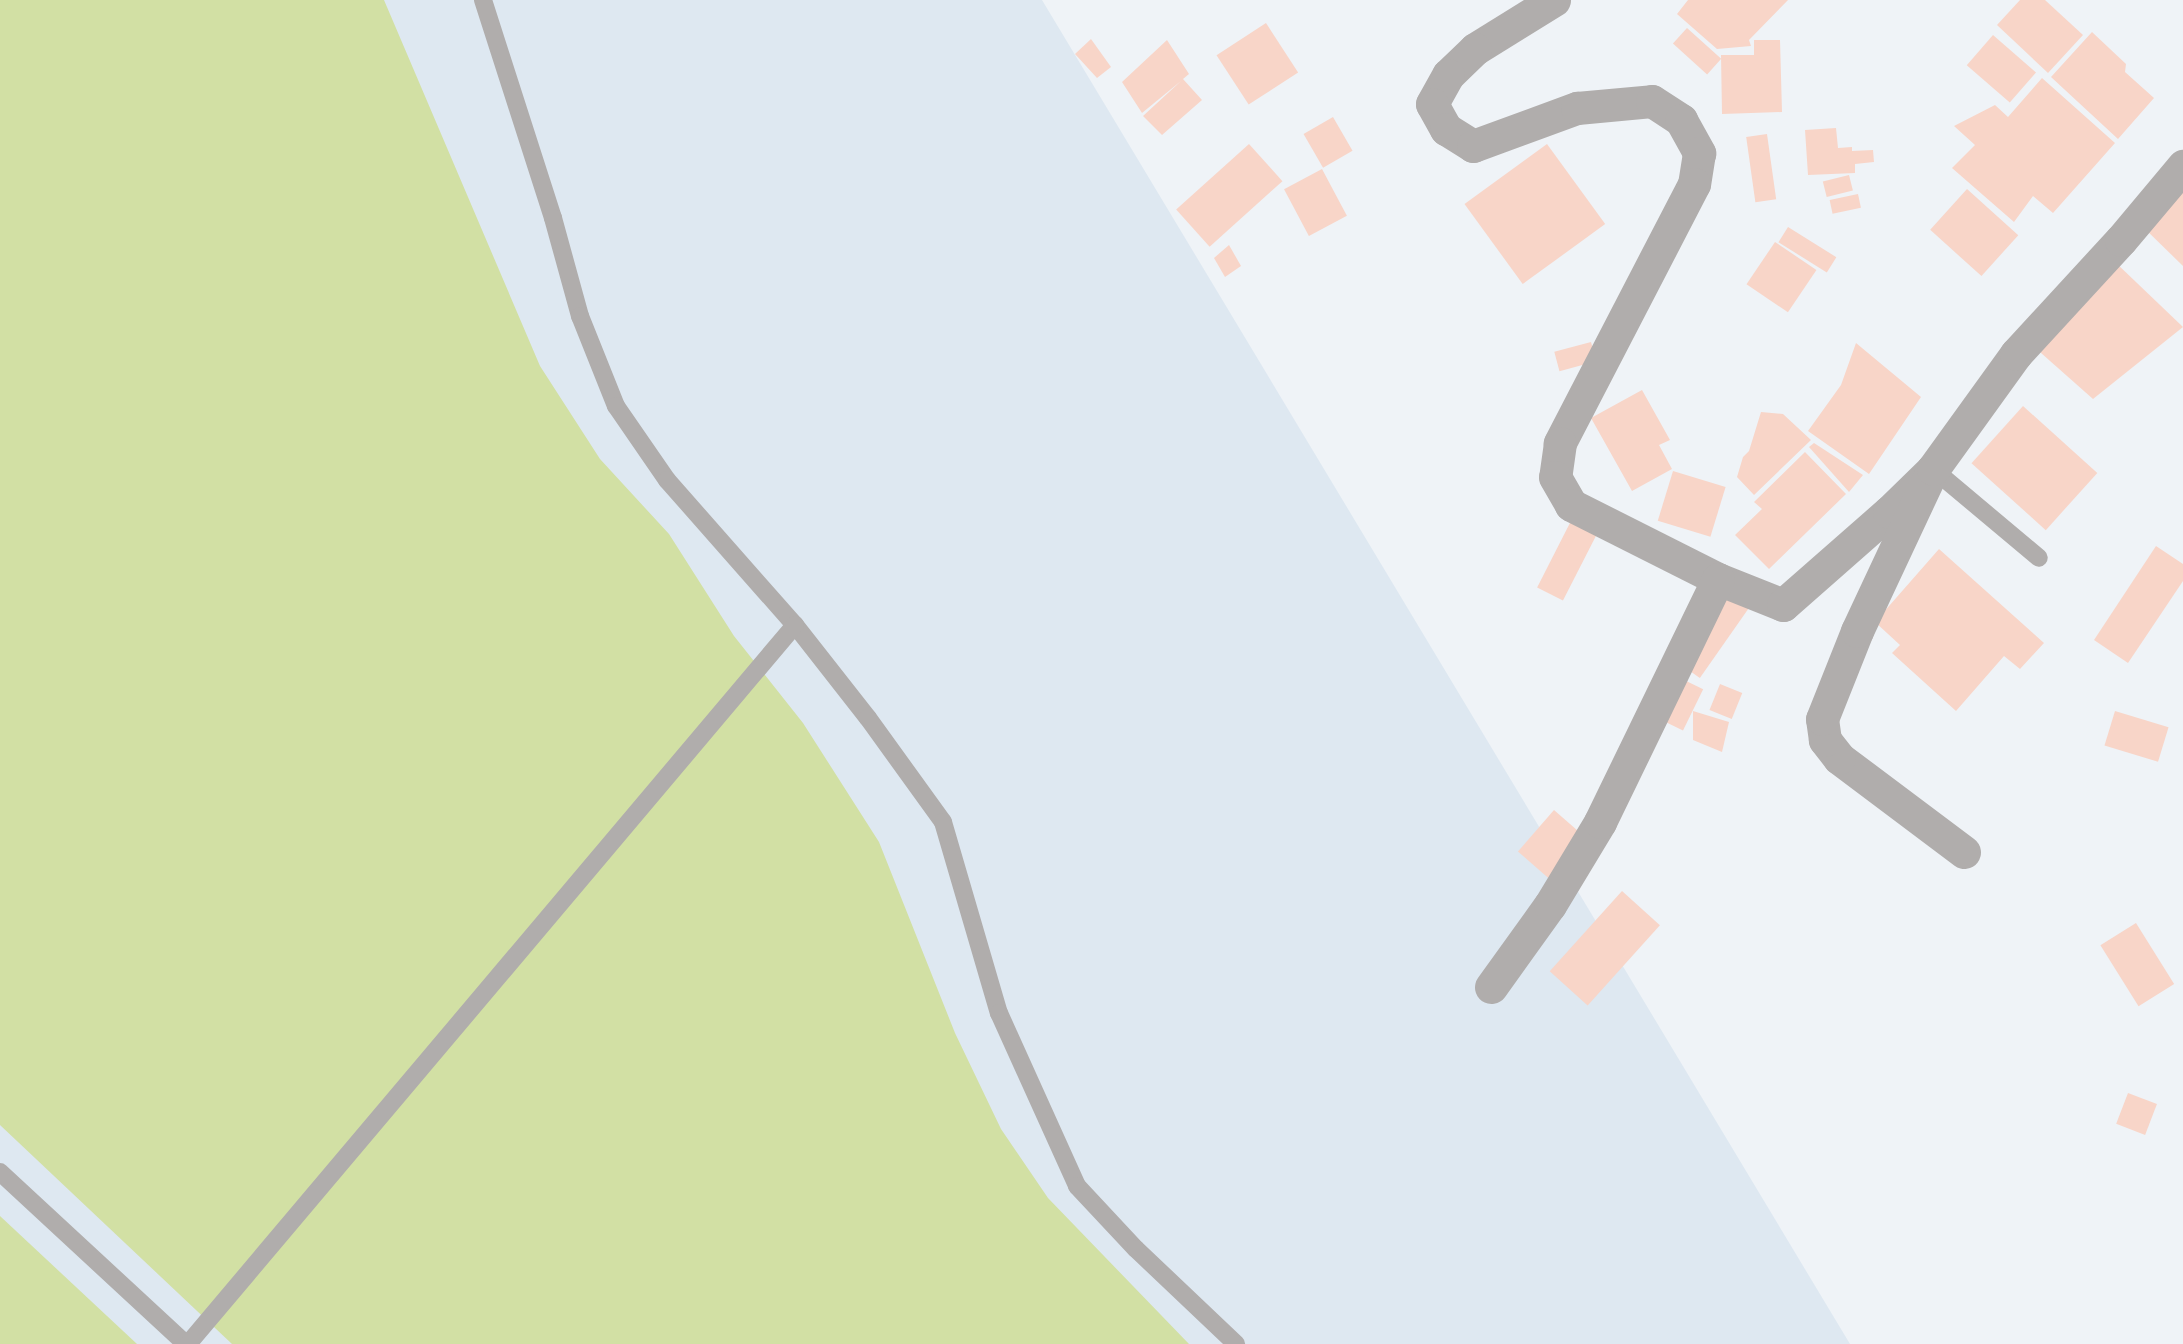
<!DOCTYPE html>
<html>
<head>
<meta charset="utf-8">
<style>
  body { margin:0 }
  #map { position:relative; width:2183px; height:1344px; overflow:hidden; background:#eff3f7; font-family:"DM Sans",sans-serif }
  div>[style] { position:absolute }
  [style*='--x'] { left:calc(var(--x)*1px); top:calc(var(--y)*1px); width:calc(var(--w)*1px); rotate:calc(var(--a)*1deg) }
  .built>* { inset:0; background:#dee8f1 }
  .green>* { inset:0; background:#d2e0a4 }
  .building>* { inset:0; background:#f8d5c8; transform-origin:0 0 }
  .lane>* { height:18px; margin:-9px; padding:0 9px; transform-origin:9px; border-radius:9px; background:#b0adac }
  .street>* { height:33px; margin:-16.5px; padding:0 16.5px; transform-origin:16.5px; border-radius:16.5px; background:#b0adac }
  span { translate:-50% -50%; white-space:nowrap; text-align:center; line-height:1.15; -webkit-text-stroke:5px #fff; paint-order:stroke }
</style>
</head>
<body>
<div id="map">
  <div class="built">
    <div style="clip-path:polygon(0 0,1042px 0,1850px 1344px,0 1344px)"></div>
  </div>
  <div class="green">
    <div style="clip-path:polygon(0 0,384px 0,540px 366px,600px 459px,669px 534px,734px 636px,803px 723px,879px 842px,955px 1033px,1001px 1129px,1048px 1198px,1189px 1344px,232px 1344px,0 1125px)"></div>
    <div style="clip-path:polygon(0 1216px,137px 1344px,0 1344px)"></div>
  </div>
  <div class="building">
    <div style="clip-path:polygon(1688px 0,1788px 0,1749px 40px,1751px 46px,1717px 49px,1677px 14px)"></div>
    <div style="clip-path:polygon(2020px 0,2045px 0,2083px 35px,2048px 73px,1997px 25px)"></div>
    <div style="left:1266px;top:23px;width:59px;height:59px;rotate:57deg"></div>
    <div style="left:1687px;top:28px;width:46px;height:21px;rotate:42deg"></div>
    <div style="clip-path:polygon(2092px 32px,2126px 64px,2125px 72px,2154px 98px,2118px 139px,2051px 77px)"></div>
    <div style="left:1993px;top:35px;width:57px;height:40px;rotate:41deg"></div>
    <div style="clip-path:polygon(1091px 39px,1111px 67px,1097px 78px,1075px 54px)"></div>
    <div style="clip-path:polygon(1167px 40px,1189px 74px,1183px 79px,1202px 100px,1162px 135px,1143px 116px,1181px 81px,1142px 113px,1122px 82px)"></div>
    <div style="clip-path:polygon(1754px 40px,1780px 40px,1782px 112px,1722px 114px,1721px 55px,1754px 55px)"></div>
    <div style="clip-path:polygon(2042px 78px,2115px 143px,2053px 213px,2033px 196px,2014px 222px,1952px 168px,1975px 145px,1954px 126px,1995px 105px,2008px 117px)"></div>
    <div style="left:1333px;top:117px;width:39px;height:34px;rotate:60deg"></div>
    <div style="clip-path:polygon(1836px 128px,1838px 148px,1852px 147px,1852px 151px,1873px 150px,1874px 162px,1855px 164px,1855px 173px,1808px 175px,1805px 130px)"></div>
    <div style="left:1767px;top:134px;width:66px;height:21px;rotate:82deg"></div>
    <div style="left:1249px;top:144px;width:50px;height:98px;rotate:48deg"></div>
    <div style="left:1547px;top:144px;width:99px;height:102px;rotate:54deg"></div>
    <div style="left:1322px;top:169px;width:53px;height:43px;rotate:62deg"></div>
    <div style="left:1849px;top:175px;width:16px;height:27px;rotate:76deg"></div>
    <div style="clip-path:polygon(2183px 180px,2183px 266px,2141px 225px)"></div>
    <div style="left:1967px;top:189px;width:69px;height:55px;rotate:42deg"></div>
    <div style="left:1858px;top:194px;width:14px;height:29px;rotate:78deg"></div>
    <div style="left:1788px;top:227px;width:57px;height:18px;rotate:32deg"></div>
    <div style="left:1775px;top:242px;width:50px;height:51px;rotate:34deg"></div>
    <div style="clip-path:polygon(1229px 245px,1241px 266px,1225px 277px,1214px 258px)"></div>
    <div style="clip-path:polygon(2114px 261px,2183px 327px,2093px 399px,2032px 345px)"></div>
    <div style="left:1591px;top:342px;width:20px;height:38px;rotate:75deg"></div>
    <div style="clip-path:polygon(1856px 343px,1921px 397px,1869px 474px,1808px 431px,1841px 385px)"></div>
    <div style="clip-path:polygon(1642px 390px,1670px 440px,1659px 445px,1672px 469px,1632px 491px,1591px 418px)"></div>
    <div style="left:2023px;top:406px;width:100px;height:77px;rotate:42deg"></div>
    <div style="clip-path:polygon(1761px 412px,1783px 414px,1811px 440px,1754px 495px,1737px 477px,1743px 457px,1749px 451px)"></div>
    <div style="clip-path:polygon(1814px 443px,1863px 475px,1849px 492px,1809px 447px)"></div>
    <div style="clip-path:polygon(1805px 452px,1846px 494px,1769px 569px,1735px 535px,1762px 509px,1754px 502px)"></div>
    <div style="left:1673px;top:471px;width:55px;height:52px;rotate:17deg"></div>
    <div style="left:1573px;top:517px;width:29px;height:79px;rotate:27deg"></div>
    <div style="clip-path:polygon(2156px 546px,2183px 564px,2183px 581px,2128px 663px,2094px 640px)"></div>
    <div style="clip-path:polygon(1939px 549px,2044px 643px,2020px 669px,2004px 656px,1956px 711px,1892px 653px,1900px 645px,1875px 622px)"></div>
    <div style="left:1726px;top:590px;width:29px;height:87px;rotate:35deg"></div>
    <div style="left:1678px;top:677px;width:28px;height:46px;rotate:26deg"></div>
    <div style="left:1720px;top:684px;width:24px;height:28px;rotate:22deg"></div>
    <div style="clip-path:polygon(1693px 711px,1729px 722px,1722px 752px,1693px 740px)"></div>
    <div style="left:2115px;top:711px;width:56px;height:36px;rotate:17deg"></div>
    <div style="left:1554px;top:810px;width:41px;height:55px;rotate:41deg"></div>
    <div style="left:1622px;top:891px;width:51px;height:108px;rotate:42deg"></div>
    <div style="left:2136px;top:923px;width:72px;height:42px;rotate:58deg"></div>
    <div style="left:2128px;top:1093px;width:31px;height:33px;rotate:21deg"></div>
  </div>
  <div class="lane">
    <div style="--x:483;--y:0;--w:229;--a:72.2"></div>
    <div style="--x:553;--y:218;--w:102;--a:74.6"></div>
    <div style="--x:580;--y:316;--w:97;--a:68.2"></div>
    <div style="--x:616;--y:406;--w:90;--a:55.4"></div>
    <div style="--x:667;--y:480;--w:193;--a:48.6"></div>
    <div style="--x:795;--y:625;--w:118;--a:51.9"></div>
    <div style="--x:868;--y:718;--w:128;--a:54.2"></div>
    <div style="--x:943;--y:822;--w:199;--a:73.7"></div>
    <div style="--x:999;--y:1013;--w:190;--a:65.7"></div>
    <div style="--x:1077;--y:1186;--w:86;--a:46.9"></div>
    <div style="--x:1136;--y:1249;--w:138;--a:43.5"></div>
    <div style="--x:1933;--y:469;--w:138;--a:40"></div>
    <div style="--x:0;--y:1172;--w:253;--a:42.8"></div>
    <div style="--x:188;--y:1344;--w:941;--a:-49.83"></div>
  </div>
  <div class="street">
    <div style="--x:1554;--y:0;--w:93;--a:148.2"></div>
    <div style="--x:1475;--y:49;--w:37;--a:136"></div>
    <div style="--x:1448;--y:75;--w:33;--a:119"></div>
    <div style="--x:1432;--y:104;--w:29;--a:61"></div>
    <div style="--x:1446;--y:129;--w:32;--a:32"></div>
    <div style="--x:1473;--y:146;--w:111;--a:-20.1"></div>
    <div style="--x:1577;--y:108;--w:75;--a:-5.3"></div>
    <div style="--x:1652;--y:101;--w:35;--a:33"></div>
    <div style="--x:1681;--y:120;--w:38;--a:61"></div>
    <div style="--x:1699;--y:153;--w:31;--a:99"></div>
    <div style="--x:1694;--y:184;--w:292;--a:117.4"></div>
    <div style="--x:1560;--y:443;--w:34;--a:98"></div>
    <div style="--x:1555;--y:477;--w:32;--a:60"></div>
    <div style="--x:1571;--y:505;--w:165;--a:26.7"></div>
    <div style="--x:1718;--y:579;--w:70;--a:21.8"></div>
    <div style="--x:1783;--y:605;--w:141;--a:-41.3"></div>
    <div style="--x:1889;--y:512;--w:62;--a:-44.3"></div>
    <div style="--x:1964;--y:852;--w:156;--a:-143.1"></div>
    <div style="--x:1839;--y:758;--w:23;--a:-128"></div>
    <div style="--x:1825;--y:740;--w:21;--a:-98"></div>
    <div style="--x:1822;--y:719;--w:95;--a:-68.3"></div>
    <div style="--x:1857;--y:631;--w:179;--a:-64.9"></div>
    <div style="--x:1933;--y:469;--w:142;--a:-54.2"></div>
    <div style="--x:2016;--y:354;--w:155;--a:-47.4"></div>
    <div style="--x:2121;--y:240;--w:97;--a:-50"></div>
    <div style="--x:1491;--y:987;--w:101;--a:-54.3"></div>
    <div style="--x:1550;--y:905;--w:97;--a:-58.9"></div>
    <div style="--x:1600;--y:822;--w:270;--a:-64.1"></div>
  </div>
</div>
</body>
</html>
